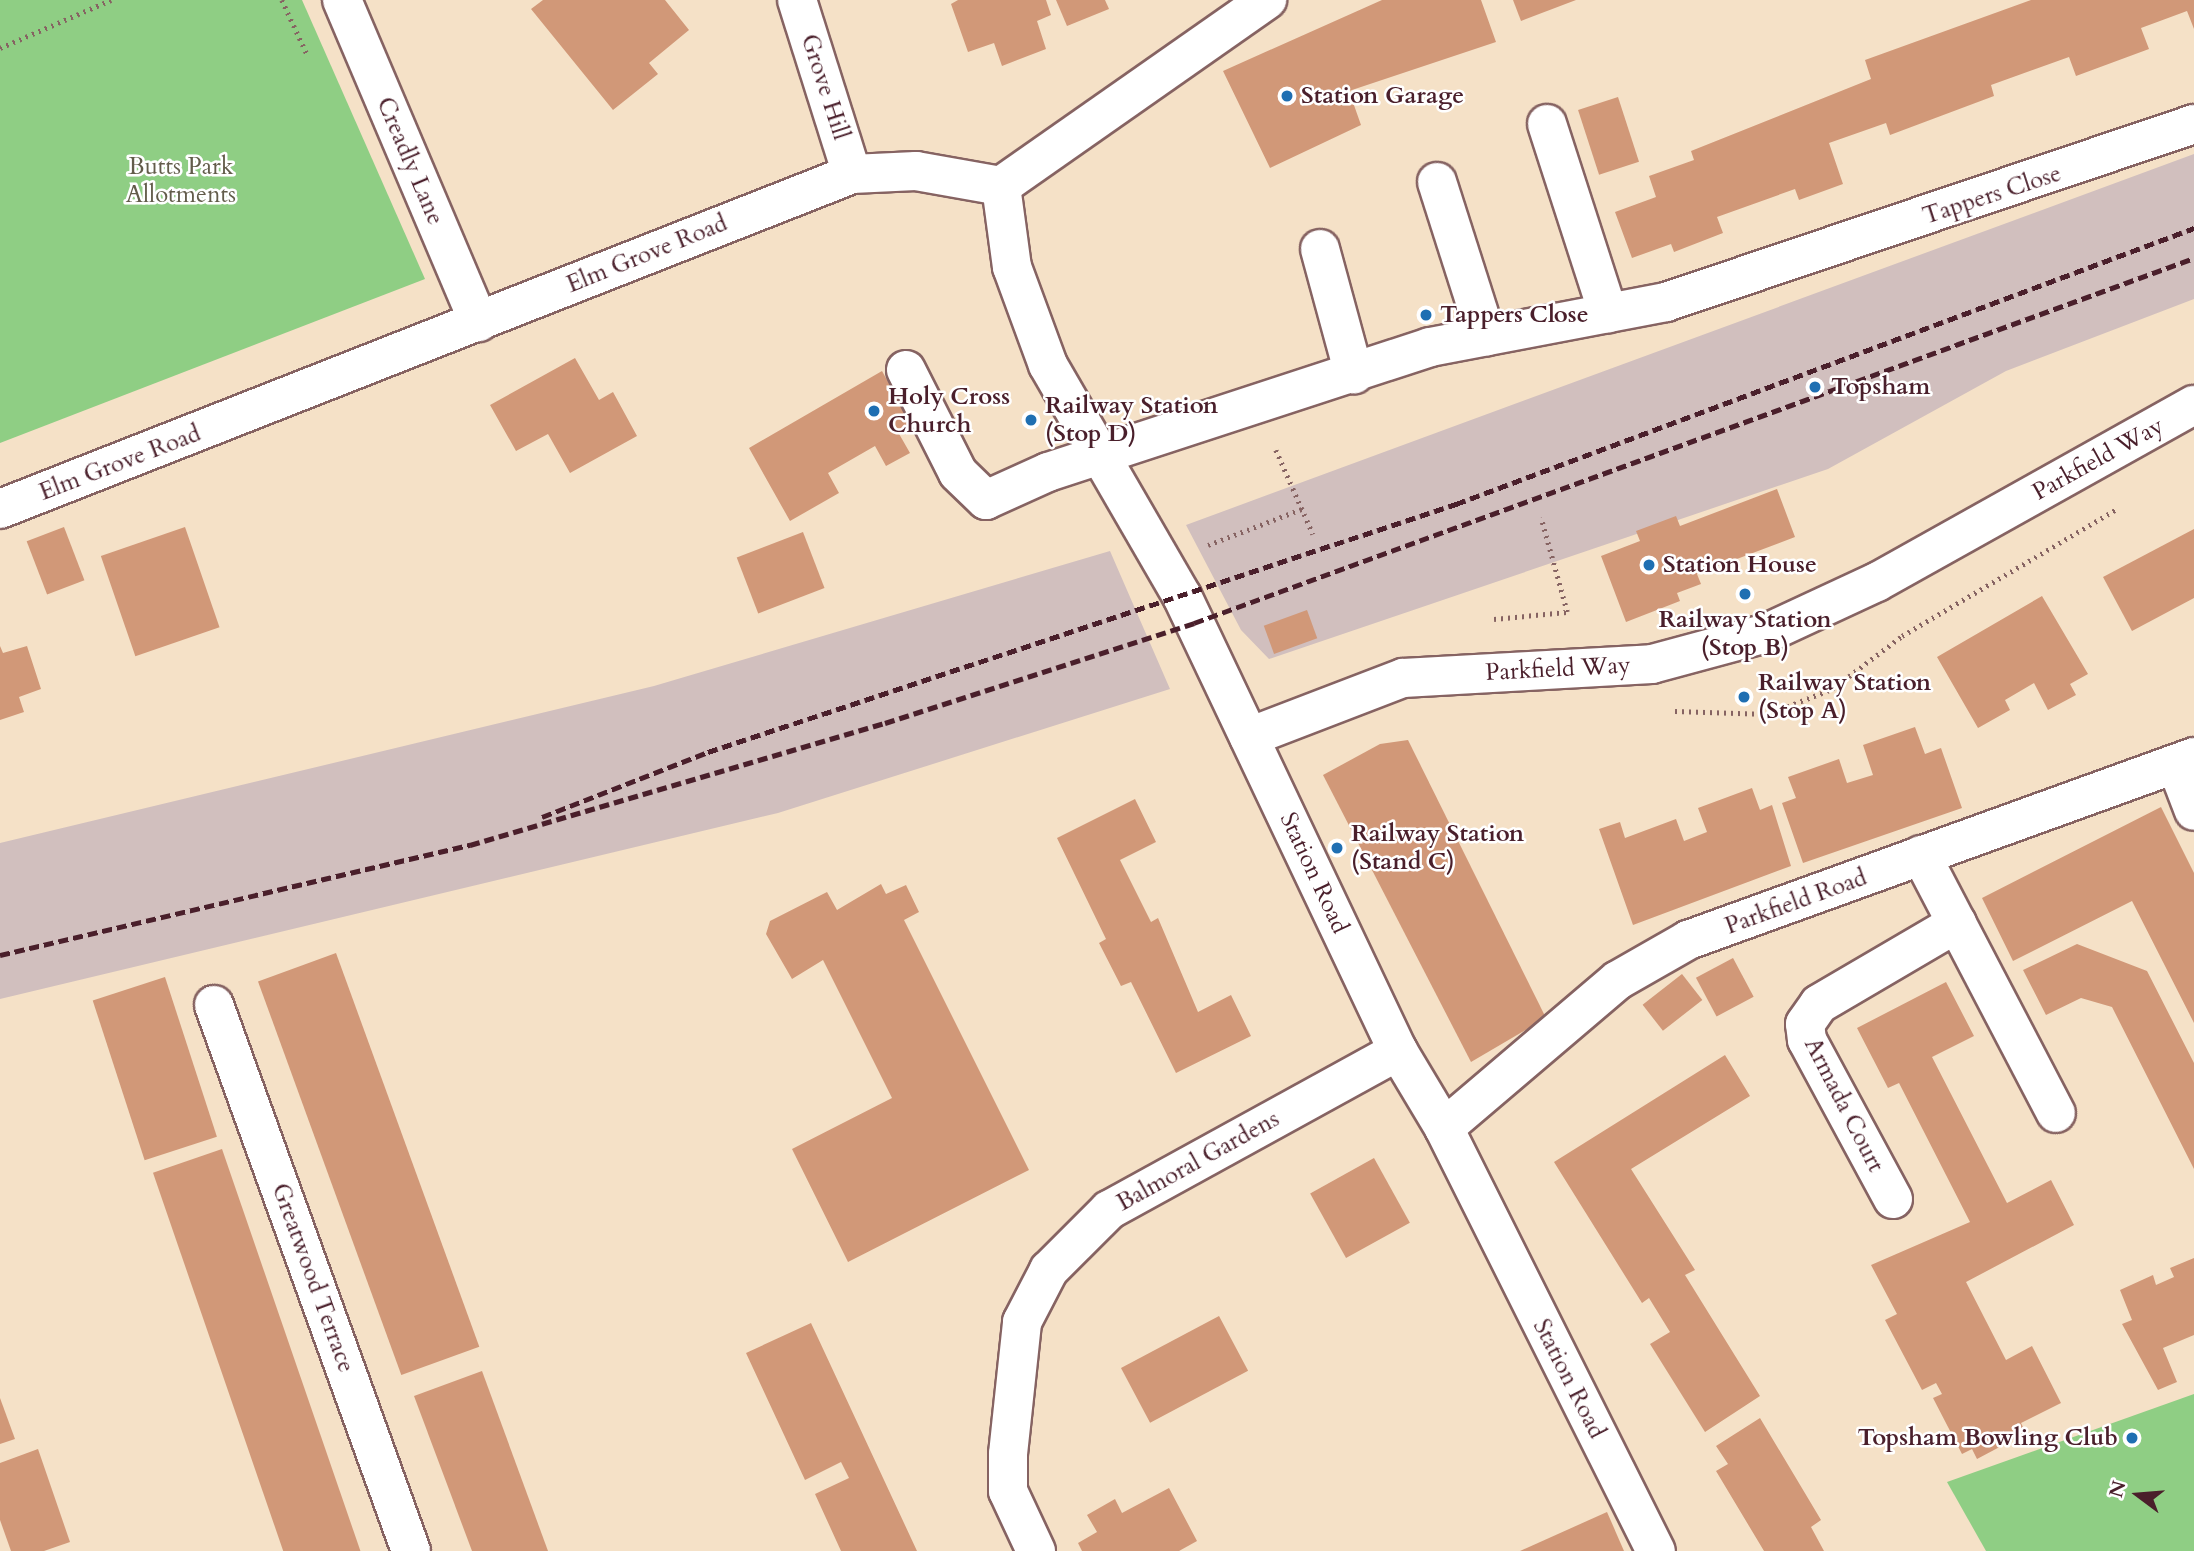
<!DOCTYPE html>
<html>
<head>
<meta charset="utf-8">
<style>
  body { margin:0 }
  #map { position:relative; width:2194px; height:1551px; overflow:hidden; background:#f5e1c7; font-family:Cardo,serif }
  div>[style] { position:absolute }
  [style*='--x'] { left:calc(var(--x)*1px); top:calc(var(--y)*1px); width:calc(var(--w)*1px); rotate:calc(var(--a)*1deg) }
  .industrial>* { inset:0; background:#d1bfbe }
  .green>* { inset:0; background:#8fce84 }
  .building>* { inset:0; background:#d19878; transform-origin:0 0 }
  .path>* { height:4.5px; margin-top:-2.25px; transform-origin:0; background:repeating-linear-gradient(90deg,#866362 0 2px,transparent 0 7px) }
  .roads { filter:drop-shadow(2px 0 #866362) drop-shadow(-2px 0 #866362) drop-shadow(0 2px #866362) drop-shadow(0 -2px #866362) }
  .minor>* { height:38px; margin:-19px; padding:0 19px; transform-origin:19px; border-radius:19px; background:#fff }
  .rail>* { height:5px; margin-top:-2.5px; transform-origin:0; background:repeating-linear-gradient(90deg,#4a1f2b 0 10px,transparent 0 15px) }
  .dots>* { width:19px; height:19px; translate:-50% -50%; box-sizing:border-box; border:4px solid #fff; border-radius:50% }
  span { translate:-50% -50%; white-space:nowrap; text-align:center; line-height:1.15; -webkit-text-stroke:5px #fff; paint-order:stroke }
  .street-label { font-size:24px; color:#4a1f2b }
  .poi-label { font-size:24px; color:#4a1f2b; font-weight:700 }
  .left { translate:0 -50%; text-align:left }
  .right { translate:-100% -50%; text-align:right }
  .park-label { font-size:24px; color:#625c4a }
  .north { position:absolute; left:2103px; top:1460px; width:70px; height:70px; -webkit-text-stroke:5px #fff; paint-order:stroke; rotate:286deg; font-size:19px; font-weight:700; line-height:28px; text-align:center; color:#4a1f2b }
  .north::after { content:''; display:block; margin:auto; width:24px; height:32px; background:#4a1f2b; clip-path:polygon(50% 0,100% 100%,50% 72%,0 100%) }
</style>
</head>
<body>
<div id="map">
  <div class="industrial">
    <div style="clip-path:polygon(2194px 154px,2194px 299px,2006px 371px,1828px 469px,1269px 659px,1241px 630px,1186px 525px)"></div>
    <div style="clip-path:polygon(1110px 551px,1170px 689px,778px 813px,0 999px,0 843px,654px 686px)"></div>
  </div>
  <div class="green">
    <div style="clip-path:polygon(0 0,302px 0,425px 279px,0 443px)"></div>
    <div style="clip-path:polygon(2194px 1394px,2194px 1551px,1986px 1551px,1947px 1482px)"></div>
  </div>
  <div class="building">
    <div style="clip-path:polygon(543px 0,665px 0,689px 30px,649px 63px,658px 74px,613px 110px,531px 9px)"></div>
    <div style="clip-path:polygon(958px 0,1046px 0,1051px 15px,1037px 21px,1046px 49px,1002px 66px,994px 43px,968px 52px,951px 4px)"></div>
    <div style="clip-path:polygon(1056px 0,1105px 0,1109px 9px,1067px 26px)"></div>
    <div style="clip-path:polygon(1382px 0,1481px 0,1496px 42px,1349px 91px,1361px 125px,1270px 168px,1223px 71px)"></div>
    <div style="clip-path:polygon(1513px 0,1576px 0,1521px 21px)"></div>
    <div style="clip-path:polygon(2031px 0,2194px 0,2194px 29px,2187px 11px,2141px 28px,2149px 49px,2076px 76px,2069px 57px,1991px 85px,1994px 96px,1890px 135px,1886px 123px,1829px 143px,1843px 184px,1799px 200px,1795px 189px,1717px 217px,1723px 233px,1674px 252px,1671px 244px,1632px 258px,1615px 212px,1656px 197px,1649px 176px,1694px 160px,1691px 151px,1871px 79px,1865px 60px)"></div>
    <div style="left:1618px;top:97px;width:68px;height:42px;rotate:72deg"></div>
    <div style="clip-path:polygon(575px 358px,599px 400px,613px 392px,637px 436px,570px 473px,548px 434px,516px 451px,490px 405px)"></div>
    <div style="clip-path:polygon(882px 371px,912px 425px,898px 432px,910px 453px,886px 466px,875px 446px,828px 473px,839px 493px,790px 521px,749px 448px)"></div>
    <div style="clip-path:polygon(1777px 489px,1795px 537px,1697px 574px,1701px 584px,1677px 593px,1680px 601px,1626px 622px,1601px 556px,1640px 541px,1636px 531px,1676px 516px,1680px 526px)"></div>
    <div style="left:64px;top:527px;width:57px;height:40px;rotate:69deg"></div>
    <div style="left:185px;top:527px;width:106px;height:89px;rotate:71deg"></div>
    <div style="clip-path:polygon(2194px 529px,2194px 598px,2132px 631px,2103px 577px)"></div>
    <div style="left:803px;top:532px;width:60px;height:71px;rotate:69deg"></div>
    <div style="clip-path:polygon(2042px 596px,2088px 674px,2070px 684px,2076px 695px,2048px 710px,2034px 683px,2005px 700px,2010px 710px,1978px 728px,1937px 657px)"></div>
    <div style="left:1307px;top:610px;width:30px;height:46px;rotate:70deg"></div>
    <div style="clip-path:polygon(0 646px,3px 653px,27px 646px,41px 689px,19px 697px,24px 712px,0 720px)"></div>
    <div style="clip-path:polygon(1915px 727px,1925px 754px,1941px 748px,1962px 808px,1803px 863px,1782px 803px,1796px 798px,1788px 777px,1839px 759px,1847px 783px,1873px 775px,1863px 745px)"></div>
    <div style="clip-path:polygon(1408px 740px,1546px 1018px,1471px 1062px,1323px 775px,1380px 744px)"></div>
    <div style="clip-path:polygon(1752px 788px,1760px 810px,1772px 805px,1791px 866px,1633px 925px,1599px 829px,1620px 822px,1625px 838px,1676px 819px,1684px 841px,1707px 832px,1698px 808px)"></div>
    <div style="clip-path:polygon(1135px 799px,1156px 842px,1120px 860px,1151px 922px,1158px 918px,1198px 1012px,1231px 995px,1251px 1036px,1176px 1073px,1131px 982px,1121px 986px,1099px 943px,1106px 939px,1057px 838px)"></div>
    <div style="clip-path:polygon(2161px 807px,2194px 873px,2194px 1023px,2132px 901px,2013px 961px,1982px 898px)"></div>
    <div style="clip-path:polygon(881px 884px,886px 894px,906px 885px,919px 912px,904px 920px,1029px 1170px,848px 1262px,792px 1149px,892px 1098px,823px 960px,792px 979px,766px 934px,770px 921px,827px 892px,837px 910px)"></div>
    <div style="clip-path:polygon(2077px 944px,2147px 971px,2194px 1063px,2194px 1169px,2112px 1007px,2081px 998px,2046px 1015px,2023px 970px)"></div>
    <div style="left:336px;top:953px;width:419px;height:83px;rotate:70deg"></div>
    <div style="left:1733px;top:958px;width:44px;height:42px;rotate:62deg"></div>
    <div style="left:1682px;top:974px;width:33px;height:50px;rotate:52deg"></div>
    <div style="left:165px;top:977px;width:168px;height:76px;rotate:72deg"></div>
    <div style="clip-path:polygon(1946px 982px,1974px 1036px,1932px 1057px,2007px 1203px,2051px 1180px,2074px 1225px,1966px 1282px,2006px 1360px,2032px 1346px,2061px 1403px,2021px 1423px,2026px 1433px,1977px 1459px,1972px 1449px,1962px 1454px,1933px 1398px,1942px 1394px,1936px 1383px,1922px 1390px,1885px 1320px,1897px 1314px,1871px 1265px,1970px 1222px,1899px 1083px,1888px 1088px,1857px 1028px)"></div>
    <div style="clip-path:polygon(1725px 1055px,1750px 1096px,1631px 1169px,1695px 1270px,1685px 1275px,1760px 1396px,1705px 1432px,1650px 1344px,1670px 1332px,1649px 1298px,1642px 1303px,1554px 1162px)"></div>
    <div style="left:222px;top:1149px;width:426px;height:73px;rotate:71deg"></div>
    <div style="left:1374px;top:1158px;width:74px;height:73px;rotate:61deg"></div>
    <div style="clip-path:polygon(2194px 1258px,2194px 1335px,2163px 1348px,2177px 1382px,2158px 1390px,2122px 1324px,2132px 1320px,2120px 1290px,2153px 1275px,2156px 1285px,2174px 1277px,2170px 1268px)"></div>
    <div style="left:1219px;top:1316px;width:62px;height:111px;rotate:62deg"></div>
    <div style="clip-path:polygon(811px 1323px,917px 1551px,841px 1551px,815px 1494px,849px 1478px,841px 1462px,805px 1480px,746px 1353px)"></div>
    <div style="clip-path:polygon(482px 1371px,548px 1551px,472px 1551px,414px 1396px)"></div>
    <div style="clip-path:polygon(0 1398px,15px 1439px,0 1444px)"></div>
    <div style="clip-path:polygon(1760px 1418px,1821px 1520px,1811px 1527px,1824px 1551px,1764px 1551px,1716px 1471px,1728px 1464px,1716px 1446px)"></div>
    <div style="clip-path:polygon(38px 1449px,70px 1542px,44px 1551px,11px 1551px,0 1520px,0 1463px)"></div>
    <div style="clip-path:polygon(1169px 1488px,1197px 1541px,1179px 1551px,1082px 1551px,1078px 1543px,1097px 1532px,1087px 1515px,1115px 1499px,1122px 1513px)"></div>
    <div style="clip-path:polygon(1607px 1512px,1624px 1551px,1520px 1551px)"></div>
  </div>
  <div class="path">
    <div style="--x:282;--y:0;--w:60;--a:65.2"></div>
    <div style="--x:0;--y:48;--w:121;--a:-23.4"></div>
    <div style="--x:1276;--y:450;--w:92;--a:66.2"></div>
    <div style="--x:1208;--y:545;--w:101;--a:-21"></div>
    <div style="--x:1494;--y:619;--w:73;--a:-5.5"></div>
    <div style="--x:1567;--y:612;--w:98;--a:-105.5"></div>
    <div style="--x:1675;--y:711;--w:93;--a:1.8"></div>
    <div style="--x:1768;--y:714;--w:69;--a:-21.3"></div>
    <div style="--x:1832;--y:689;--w:88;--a:-37.1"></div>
    <div style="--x:1902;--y:636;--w:250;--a:-30.6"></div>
  </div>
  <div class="roads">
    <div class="minor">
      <div style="--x:342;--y:0;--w:350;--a:67"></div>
      <div style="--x:797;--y:0;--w:182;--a:72.5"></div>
      <div style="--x:1547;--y:124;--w:199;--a:72.1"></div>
      <div style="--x:1437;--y:182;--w:162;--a:72.3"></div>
      <div style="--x:1001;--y:186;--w:82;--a:82.3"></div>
      <div style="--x:1012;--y:267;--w:104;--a:69.8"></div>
      <div style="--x:1048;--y:365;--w:267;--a:59.9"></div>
      <div style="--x:1182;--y:596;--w:504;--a:64.61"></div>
      <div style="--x:1398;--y:1051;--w:90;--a:59.1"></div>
      <div style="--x:1444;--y:1128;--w:473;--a:63.4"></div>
      <div style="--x:1320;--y:249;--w:130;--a:74.8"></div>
      <div style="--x:906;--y:370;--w:115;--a:63.2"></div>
      <div style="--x:958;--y:473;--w:39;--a:44"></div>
      <div style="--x:986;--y:500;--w:68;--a:-24.3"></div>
      <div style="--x:1048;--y:472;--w:402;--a:-18.1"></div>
      <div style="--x:1430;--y:347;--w:240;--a:-10.8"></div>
      <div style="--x:1666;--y:302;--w:557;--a:-18.63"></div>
      <div style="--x:0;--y:509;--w:915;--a:-21.46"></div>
      <div style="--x:852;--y:174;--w:64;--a:-2.7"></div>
      <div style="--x:916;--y:171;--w:86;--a:10"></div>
      <div style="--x:1001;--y:186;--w:325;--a:-35"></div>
      <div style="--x:1249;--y:737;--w:165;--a:-21"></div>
      <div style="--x:1403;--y:678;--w:249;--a:-3.2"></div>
      <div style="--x:1652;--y:664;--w:119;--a:-15.1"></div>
      <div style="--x:1767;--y:633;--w:121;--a:-24.9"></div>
      <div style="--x:1877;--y:582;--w:363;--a:-29.2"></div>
      <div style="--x:2176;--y:764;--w:50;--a:69"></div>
      <div style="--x:1921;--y:855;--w:291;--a:62.4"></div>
      <div style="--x:214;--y:1005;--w:580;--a:70.16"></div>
      <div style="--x:1444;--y:1128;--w:228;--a:-40.4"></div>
      <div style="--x:1618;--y:980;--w:81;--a:-29.7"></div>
      <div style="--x:1688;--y:940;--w:538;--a:-19.88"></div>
      <div style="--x:1893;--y:1199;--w:181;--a:-118.4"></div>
      <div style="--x:1807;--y:1040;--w:16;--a:-97"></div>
      <div style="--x:1805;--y:1024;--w:24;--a:-55"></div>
      <div style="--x:1819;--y:1004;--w:160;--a:-30.4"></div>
      <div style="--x:1036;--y:1551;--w:66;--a:-115"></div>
      <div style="--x:1008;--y:1491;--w:37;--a:-90"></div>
      <div style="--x:1008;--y:1454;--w:133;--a:-83.9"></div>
      <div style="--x:1022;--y:1322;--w:59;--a:-62.6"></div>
      <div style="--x:1049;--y:1270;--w:85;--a:-45"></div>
      <div style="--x:1109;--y:1210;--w:330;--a:-28.8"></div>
    </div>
  </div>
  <div class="rail">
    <div style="--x:542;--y:817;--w:178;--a:-21.4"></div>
    <div style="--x:708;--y:752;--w:788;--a:-18.34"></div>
    <div style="--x:1456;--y:504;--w:788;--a:-20.5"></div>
    <div style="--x:0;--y:955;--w:483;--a:-13.2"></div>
    <div style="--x:470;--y:845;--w:433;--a:-16.4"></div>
    <div style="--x:885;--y:723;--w:325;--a:-17.9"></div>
    <div style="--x:1194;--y:623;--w:1065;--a:-20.05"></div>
  </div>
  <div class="dots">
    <div style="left:1287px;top:96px;background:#1f6fb2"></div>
    <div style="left:1426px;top:315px;background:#1f6fb2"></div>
    <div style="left:1815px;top:387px;background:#1f6fb2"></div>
    <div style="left:874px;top:411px;background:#1f6fb2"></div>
    <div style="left:1031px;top:420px;background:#1f6fb2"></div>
    <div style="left:1649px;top:565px;background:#1f6fb2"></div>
    <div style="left:1745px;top:594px;background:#1f6fb2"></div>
    <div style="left:1744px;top:697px;background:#1f6fb2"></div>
    <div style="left:1337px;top:848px;background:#1f6fb2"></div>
    <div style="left:2132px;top:1438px;background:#1f6fb2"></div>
  </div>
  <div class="street-label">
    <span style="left:825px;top:87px;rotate:72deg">Grove Hill</span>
    <span style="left:410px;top:161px;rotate:67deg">Creadly Lane</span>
    <span style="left:1992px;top:195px;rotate:-18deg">Tappers Close</span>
    <span style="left:647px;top:254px;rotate:-22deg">Elm Grove Road</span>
    <span style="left:2098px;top:459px;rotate:-29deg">Parkfield Way</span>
    <span style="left:120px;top:463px;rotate:-21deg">Elm Grove Road</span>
    <span style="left:1558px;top:669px;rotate:-3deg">Parkfield Way</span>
    <span style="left:1314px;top:873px;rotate:65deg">Station Road</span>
    <span style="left:1796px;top:902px;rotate:-20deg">Parkfield Road</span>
    <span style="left:1844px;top:1105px;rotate:63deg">Armada Court</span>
    <span style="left:1198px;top:1161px;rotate:-29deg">Balmoral Gardens</span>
    <span style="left:313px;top:1278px;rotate:70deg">Greatwood Terrace</span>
    <span style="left:1569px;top:1379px;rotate:63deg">Station Road</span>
  </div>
  <div class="poi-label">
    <span class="left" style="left:1301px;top:96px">Station Garage</span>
    <span class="left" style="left:1440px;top:315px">Tappers Close</span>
    <span class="left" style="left:1831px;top:387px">Topsham</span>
    <span class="left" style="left:888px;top:411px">Holy Cross<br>Church</span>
    <span class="left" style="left:1045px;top:420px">Railway Station<br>(Stop D)</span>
    <span class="left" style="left:1663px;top:565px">Station House</span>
    <span style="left:1745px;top:634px">Railway Station<br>(Stop B)</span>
    <span class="left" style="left:1758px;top:697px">Railway Station<br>(Stop A)</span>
    <span class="left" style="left:1351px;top:848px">Railway Station<br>(Stand C)</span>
    <span class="right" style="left:2118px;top:1438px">Topsham Bowling Club</span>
  </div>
  <div class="park-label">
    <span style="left:181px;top:181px">Butts Park<br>Allotments</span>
  </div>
  <div class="north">N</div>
</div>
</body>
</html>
